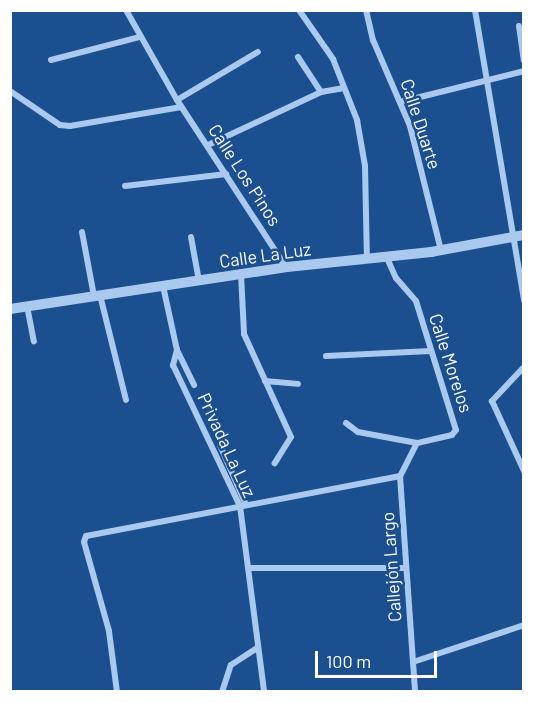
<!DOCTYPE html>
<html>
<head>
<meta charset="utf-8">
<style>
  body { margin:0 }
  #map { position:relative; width:534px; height:702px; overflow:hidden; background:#1b4f8f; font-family:Barlow,sans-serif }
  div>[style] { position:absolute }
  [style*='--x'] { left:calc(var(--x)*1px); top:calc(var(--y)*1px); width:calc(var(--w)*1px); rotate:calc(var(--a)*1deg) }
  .minor>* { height:6px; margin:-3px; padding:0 3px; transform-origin:3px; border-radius:3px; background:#a9c9ee }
  .tertiary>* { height:10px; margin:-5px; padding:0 5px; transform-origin:5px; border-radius:5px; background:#a9c9ee }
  span { translate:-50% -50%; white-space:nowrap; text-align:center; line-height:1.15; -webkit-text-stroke:5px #1b4f8f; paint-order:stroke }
  .street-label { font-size:18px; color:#fff }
  .frame { position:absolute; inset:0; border:12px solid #fff; pointer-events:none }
  .scale { position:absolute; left:315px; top:651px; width:122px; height:27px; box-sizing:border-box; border:3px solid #fff; border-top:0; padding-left:8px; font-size:18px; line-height:21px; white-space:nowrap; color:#fff; -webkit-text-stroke:4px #1b4f8f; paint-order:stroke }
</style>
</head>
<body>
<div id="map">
  <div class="minor">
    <div style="--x:126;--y:10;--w:103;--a:60.5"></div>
    <div style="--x:177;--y:100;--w:199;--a:56.9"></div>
    <div style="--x:299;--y:10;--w:60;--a:55.2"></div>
    <div style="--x:333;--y:59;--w:66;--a:68.5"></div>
    <div style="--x:357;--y:120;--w:47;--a:80.1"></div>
    <div style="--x:365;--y:166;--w:93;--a:88.8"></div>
    <div style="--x:366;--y:10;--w:31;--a:77"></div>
    <div style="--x:373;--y:40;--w:94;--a:66.7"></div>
    <div style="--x:410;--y:126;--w:128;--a:76"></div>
    <div style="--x:475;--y:10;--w:295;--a:80.4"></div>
    <div style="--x:519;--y:26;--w:35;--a:82"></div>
    <div style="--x:298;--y:57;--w:42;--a:56.7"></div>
    <div style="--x:51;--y:60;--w:92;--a:-14.5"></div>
    <div style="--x:10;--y:91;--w:60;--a:34.2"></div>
    <div style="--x:60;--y:125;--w:10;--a:6"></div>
    <div style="--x:70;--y:126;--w:113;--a:-9.7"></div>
    <div style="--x:177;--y:100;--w:94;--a:-30.7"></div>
    <div style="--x:400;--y:102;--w:128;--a:-14"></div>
    <div style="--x:208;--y:145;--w:125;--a:-25.1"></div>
    <div style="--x:321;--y:92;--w:22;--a:-10"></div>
    <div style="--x:125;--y:186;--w:102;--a:-6.8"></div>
    <div style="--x:82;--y:232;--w:65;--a:79.4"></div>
    <div style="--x:191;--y:237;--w:45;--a:79.7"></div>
    <div style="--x:387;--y:258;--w:22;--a:66"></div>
    <div style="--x:396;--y:278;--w:30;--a:49"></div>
    <div style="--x:416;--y:301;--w:135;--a:72.8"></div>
    <div style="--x:456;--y:430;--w:6;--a:129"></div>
    <div style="--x:452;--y:435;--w:36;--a:167"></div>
    <div style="--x:417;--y:443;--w:37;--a:117"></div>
    <div style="--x:241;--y:274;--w:60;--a:87.1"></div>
    <div style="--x:244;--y:334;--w:113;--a:65.5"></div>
    <div style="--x:291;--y:437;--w:31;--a:122"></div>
    <div style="--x:163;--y:286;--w:66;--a:77.7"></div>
    <div style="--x:177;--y:350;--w:16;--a:105"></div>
    <div style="--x:173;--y:365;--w:156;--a:64.6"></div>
    <div style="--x:240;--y:506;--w:188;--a:82.6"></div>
    <div style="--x:100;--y:295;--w:108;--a:76.1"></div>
    <div style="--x:27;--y:306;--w:36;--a:79"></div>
    <div style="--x:177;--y:350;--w:39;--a:64"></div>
    <div style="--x:326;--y:356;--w:105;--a:-2.7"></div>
    <div style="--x:524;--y:367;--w:47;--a:133.3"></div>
    <div style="--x:492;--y:401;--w:77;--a:65.4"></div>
    <div style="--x:265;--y:381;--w:33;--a:5"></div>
    <div style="--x:346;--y:423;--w:15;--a:37"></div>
    <div style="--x:358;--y:432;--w:60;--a:10.6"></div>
    <div style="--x:220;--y:445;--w:65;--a:66.6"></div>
    <div style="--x:400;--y:476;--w:217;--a:86"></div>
    <div style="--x:249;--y:568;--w:155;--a:0"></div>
    <div style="--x:413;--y:662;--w:117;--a:-18.4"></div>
    <div style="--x:117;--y:692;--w:62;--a:-97.5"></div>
    <div style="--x:109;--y:631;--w:92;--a:-105.7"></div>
    <div style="--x:84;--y:542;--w:6;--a:-72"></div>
    <div style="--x:86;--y:536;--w:320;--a:-10.8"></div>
    <div style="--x:222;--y:692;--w:28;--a:-72"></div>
    <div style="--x:231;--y:665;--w:31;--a:-33"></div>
  </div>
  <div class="tertiary">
    <div style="--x:10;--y:309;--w:280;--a:-8.6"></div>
    <div style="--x:287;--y:267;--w:145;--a:-5.9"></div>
    <div style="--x:431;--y:252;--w:95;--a:-10.4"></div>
  </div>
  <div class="street-label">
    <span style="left:421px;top:124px;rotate:72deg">Calle Duarte</span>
    <span style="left:245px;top:175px;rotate:57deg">Calle Los Pinos</span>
    <span style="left:265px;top:255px;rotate:-8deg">Calle La Luz</span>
    <span style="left:451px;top:363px;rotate:72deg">Calle Morelos</span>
    <span style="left:227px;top:445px;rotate:65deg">Privada La Luz</span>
    <span style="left:391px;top:567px;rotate:-94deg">Callejón Largo</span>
  </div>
  <div class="frame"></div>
  <div class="scale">100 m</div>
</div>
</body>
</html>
